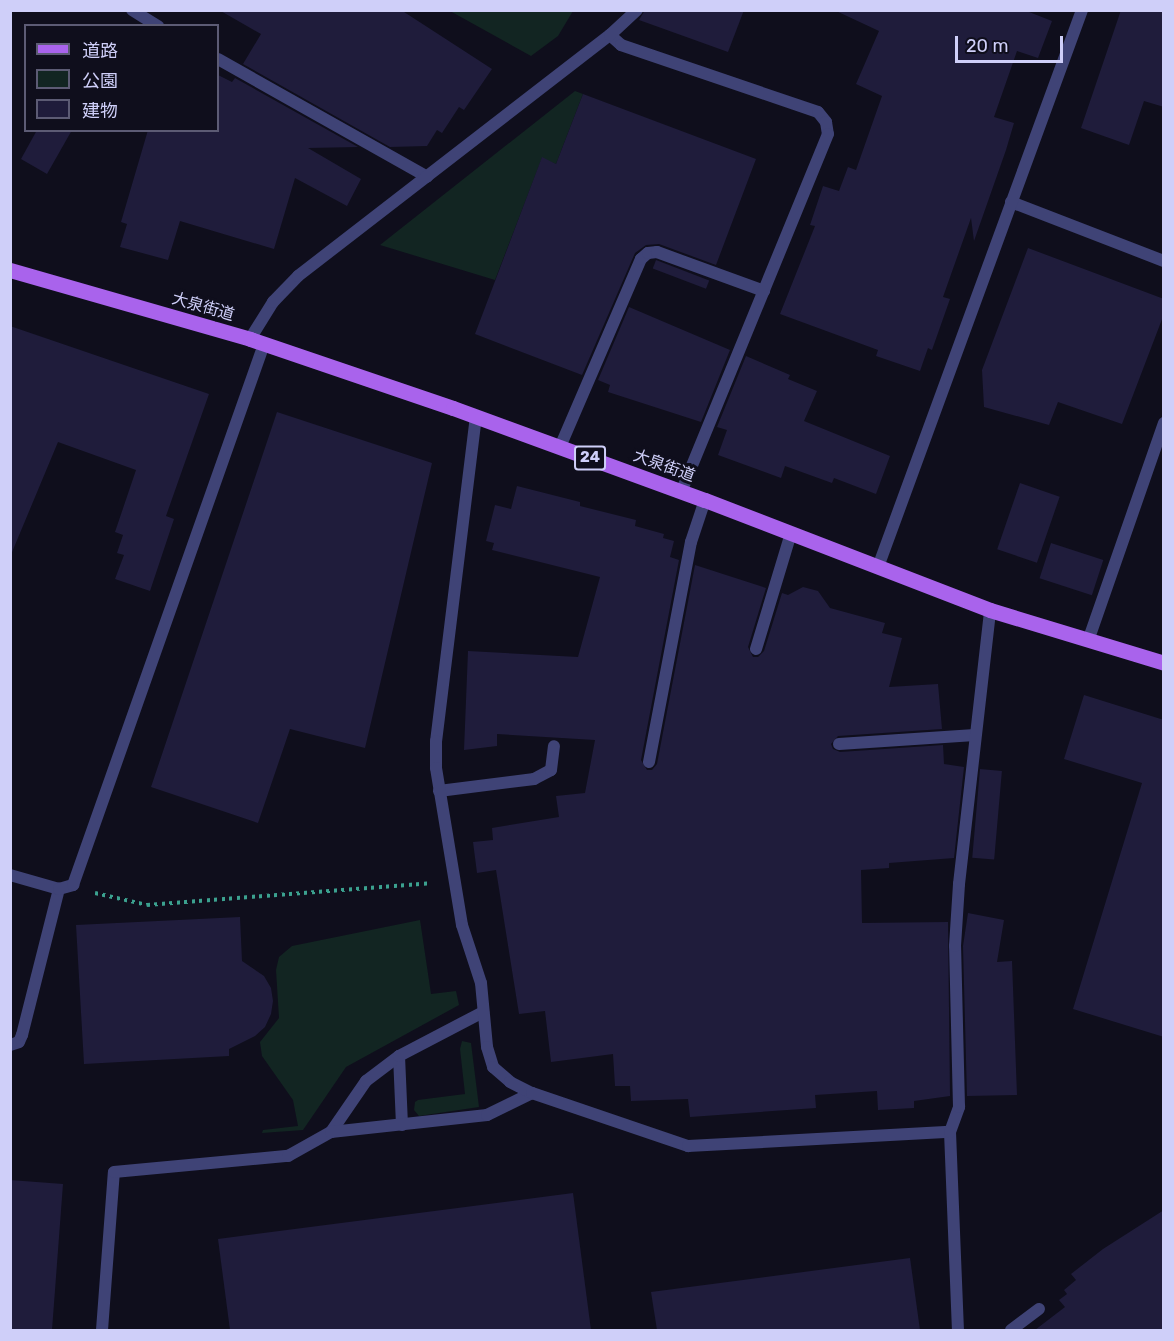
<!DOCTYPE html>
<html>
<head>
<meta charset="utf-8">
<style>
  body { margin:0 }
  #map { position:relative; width:1174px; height:1341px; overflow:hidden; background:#0f0e1c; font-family:Rubik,"Noto Sans JP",sans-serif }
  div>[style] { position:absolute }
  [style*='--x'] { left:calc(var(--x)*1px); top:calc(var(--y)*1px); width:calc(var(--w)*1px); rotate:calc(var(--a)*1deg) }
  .green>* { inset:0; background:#122522 }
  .building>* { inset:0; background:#1f1c3b; transform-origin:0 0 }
  .path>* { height:4px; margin-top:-2px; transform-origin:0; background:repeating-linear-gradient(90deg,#3ba18f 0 3px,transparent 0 7.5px) }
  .lane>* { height:12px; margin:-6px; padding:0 6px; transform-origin:6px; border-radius:6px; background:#3f4376 }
  .street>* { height:12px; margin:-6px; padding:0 6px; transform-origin:6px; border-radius:6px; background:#3f4376 }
  .primary>* { height:15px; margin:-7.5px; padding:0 7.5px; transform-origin:7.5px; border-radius:7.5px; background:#a963ec }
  span { translate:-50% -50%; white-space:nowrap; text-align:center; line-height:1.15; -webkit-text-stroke:6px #0f0e1c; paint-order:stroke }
  .shield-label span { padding:2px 4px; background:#0f0e1c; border:2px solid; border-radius:4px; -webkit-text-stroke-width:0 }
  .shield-label { font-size:15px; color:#cfcff9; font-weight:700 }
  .street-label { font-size:16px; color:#cfcff9 }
  .frame { position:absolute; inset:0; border:12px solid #cfcff9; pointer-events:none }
  .legend { position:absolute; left:24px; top:24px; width:195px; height:108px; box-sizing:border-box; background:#0f0e1c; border:2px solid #5c5b74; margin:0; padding:8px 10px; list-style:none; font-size:18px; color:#cfcff9 }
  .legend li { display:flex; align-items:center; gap:12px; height:30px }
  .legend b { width:30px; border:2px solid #5c5b74 }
  .scale { position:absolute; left:955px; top:36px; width:108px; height:27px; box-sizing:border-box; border:3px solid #cfcff9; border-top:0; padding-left:8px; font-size:18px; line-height:21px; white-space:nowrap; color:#cfcff9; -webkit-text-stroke:4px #0f0e1c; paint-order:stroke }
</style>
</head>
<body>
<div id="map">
  <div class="green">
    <div style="clip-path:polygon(450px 11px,573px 10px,573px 11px,558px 36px,531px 56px)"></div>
    <div style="clip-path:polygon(575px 91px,583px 94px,556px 164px,542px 158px,495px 280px,380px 245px)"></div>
    <div style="clip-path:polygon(420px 920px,431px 994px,456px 991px,459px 1005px,346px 1067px,303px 1130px,262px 1133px,263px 1130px,298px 1126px,293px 1100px,262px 1056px,260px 1042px,279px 1018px,276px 970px,279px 957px,292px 946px)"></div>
    <div style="clip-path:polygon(462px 1041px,471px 1043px,479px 1107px,419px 1116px,414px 1110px,415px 1102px,418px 1100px,465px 1094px,460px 1049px)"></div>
  </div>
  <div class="building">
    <div style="clip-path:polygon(219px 10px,401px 10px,492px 69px,464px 110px,459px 107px,442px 133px,437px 130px,427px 146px,390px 147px,243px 64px,261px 34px)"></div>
    <div style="clip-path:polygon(645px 10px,744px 10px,728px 52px,639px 20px)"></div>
    <div style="clip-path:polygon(834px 10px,1024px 10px,1052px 21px,1038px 58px,1017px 51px,994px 117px,1014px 123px,1006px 150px,974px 241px,971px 218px,943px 297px,950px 299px,932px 350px,928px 348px,920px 371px,876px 356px,878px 350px,780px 314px,815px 226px,810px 225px,823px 186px,839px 191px,848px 167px,856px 170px,882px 96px,856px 84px,879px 31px)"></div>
    <div style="clip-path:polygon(1121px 10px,1164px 10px,1164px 107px,1144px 101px,1129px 145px,1081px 128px)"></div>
    <div style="clip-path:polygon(218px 75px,232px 82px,235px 78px,358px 147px,308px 148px,361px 179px,347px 206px,295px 178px,274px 249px,180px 221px,168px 260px,120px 247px,127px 224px,121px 222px,148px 130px,218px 130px)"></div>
    <div style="clip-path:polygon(583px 94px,756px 159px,716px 265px,659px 244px,646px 245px,635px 253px,582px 375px,475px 334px,542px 157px,556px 164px)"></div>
    <div style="clip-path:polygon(37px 130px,72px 130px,47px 174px,21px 159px)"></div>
    <div style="clip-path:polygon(1028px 248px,1164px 299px,1164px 314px,1122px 424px,1058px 402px,1049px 425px,984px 407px,982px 370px)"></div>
    <div style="left:656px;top:260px;width:57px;height:9px;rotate:21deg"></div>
    <div style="clip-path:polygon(629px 307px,730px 350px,701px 422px,608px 392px,610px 385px,598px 380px)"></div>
    <div style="clip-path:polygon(10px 326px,209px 394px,166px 516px,174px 519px,150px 591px,115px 579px,124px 555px,117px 553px,123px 535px,115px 532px,136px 470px,58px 442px,10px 557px)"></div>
    <div style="clip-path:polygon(746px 356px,790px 375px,788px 379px,817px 391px,804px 421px,890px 456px,876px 494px,834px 478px,832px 483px,785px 466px,781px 478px,718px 455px,727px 430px,717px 427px)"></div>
    <div style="clip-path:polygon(277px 412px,432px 463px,365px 748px,290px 729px,258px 823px,151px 787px)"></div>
    <div style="left:1020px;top:483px;width:42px;height:70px;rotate:19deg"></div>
    <div style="clip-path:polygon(517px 486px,580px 502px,580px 506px,636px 520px,635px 526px,664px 534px,663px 538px,674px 541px,670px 557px,679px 560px,641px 760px,647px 770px,652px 770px,657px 764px,695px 565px,766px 588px,748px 647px,753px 657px,758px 657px,764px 651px,782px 593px,788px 595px,803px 587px,818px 591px,830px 608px,885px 623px,882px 633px,902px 638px,889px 687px,938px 684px,942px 729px,838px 736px,831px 744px,833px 749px,840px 752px,943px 745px,944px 764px,964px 767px,954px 858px,889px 863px,889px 868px,861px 870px,862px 923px,948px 922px,950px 1096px,914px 1101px,914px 1108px,878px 1110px,877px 1091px,815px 1095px,816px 1108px,690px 1117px,688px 1099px,631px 1101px,630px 1086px,615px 1086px,613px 1054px,551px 1062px,545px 1011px,519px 1014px,496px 870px,477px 873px,473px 842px,493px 840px,492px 828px,559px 817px,556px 796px,585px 793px,595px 740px,497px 734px,497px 746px,464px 750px,468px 651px,578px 657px,600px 577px,492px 550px,494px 543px,486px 541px,495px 505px,511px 509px)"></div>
    <div style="left:1051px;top:543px;width:55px;height:37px;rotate:18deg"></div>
    <div style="clip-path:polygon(1084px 695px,1164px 720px,1164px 1037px,1073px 1009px,1142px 783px,1064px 759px)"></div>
    <div style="left:980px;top:769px;width:22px;height:89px;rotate:5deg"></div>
    <div style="clip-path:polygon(968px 913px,1004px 920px,997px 962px,1012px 961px,1017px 1095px,967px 1096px,963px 946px)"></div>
    <div style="clip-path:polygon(240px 917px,242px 961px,264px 976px,271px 988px,273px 1001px,271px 1014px,265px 1027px,255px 1036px,229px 1049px,229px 1056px,84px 1064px,76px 925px)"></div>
    <div style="clip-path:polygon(10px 1180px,63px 1184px,52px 1330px,10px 1330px)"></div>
    <div style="clip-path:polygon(573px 1193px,591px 1330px,230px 1330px,218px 1239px)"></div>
    <div style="clip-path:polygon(1164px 1210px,1164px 1330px,1035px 1330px,1065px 1307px,1059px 1300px,1067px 1294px,1064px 1290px,1076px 1280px,1071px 1274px,1103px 1249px)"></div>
    <div style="clip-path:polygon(910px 1258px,920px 1330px,657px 1330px,651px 1292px)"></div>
  </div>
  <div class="path">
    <div style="--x:95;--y:893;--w:53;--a:13"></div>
    <div style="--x:147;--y:905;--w:284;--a:-4.4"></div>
  </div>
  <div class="lane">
    <div style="--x:560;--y:447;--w:205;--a:-66.7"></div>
    <div style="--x:641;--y:259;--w:9;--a:-41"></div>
    <div style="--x:648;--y:253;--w:9;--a:-6"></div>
    <div style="--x:657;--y:252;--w:114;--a:20"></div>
    <div style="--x:756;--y:649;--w:121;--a:-73.2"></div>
    <div style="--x:839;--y:744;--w:136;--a:-3.8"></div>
    <div style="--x:649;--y:762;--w:224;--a:-79.2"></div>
    <div style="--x:691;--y:542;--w:44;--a:-71.6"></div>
    <div style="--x:439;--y:791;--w:96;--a:-7.2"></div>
    <div style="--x:534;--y:779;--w:19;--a:-28"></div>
    <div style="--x:551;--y:770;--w:24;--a:-83"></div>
    <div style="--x:10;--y:1045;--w:9;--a:-18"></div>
    <div style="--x:19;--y:1042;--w:8;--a:-67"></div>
    <div style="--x:22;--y:1035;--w:151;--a:-75.8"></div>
    <div style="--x:399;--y:1056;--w:69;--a:87.5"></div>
    <div style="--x:331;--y:1132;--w:62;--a:-55.5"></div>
    <div style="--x:366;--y:1081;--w:41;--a:-37.1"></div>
    <div style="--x:399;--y:1056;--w:95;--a:-27.6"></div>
    <div style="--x:102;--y:1330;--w:158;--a:-85.7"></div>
    <div style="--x:114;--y:1172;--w:175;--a:-5.3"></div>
    <div style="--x:288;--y:1156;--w:49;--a:-29.2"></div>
    <div style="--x:331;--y:1132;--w:157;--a:-6.2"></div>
    <div style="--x:487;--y:1115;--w:50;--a:-26.1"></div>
    <div style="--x:1011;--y:1330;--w:35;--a:-37"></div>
  </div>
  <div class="street">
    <div style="--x:132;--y:10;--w:31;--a:32"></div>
    <div style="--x:610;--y:35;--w:15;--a:42"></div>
    <div style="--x:621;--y:45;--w:208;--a:18.8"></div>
    <div style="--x:818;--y:112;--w:13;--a:51"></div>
    <div style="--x:826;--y:122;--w:12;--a:81"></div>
    <div style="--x:828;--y:134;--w:387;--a:112.3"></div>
    <div style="--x:218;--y:59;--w:240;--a:29.4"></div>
    <div style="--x:1011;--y:202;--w:164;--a:21.1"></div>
    <div style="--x:250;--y:339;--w:44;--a:-58.1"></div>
    <div style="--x:273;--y:302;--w:36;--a:-46"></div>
    <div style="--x:298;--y:276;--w:394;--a:-37.7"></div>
    <div style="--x:610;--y:35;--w:37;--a:-43"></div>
    <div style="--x:476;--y:416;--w:327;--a:97"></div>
    <div style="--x:436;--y:741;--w:27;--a:90"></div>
    <div style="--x:436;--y:768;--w:159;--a:80.6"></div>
    <div style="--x:462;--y:925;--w:61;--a:71.9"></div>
    <div style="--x:481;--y:983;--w:64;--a:84.6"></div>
    <div style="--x:487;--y:1047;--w:21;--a:73"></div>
    <div style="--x:493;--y:1067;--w:23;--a:41"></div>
    <div style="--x:510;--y:1082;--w:25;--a:27"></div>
    <div style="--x:532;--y:1093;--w:165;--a:18.8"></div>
    <div style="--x:688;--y:1146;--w:262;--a:-3.1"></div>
    <div style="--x:950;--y:1132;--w:198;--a:87.7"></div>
    <div style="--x:878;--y:567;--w:593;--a:-69.88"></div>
    <div style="--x:1088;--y:641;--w:231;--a:-70.8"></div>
    <div style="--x:10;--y:875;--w:51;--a:15.9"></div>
    <div style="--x:59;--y:889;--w:15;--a:-16"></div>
    <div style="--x:73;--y:885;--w:574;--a:-70.55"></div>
    <div style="--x:950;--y:1132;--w:27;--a:-70"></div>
    <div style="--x:959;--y:1107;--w:161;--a:-91.4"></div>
    <div style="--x:955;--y:946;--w:62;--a:-86.3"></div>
    <div style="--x:959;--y:884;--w:276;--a:-83.5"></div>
  </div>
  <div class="primary">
    <div style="--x:10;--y:270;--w:250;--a:16"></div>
    <div style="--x:250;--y:339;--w:214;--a:18.8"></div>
    <div style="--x:453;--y:408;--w:268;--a:20.1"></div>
    <div style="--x:705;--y:500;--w:305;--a:21.1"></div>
    <div style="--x:990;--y:610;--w:182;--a:16.9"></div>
  </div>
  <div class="shield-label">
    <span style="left:590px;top:458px">24</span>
  </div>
  <div class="street-label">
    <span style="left:203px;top:307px;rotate:16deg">大泉街道</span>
    <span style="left:664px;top:466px;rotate:20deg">大泉街道</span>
  </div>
  <div class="frame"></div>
  <ul class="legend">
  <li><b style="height:8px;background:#a963ec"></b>道路</li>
  <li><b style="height:16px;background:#122522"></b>公園</li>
  <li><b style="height:16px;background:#1f1c3b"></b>建物</li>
  </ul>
  <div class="scale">20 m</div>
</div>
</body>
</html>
